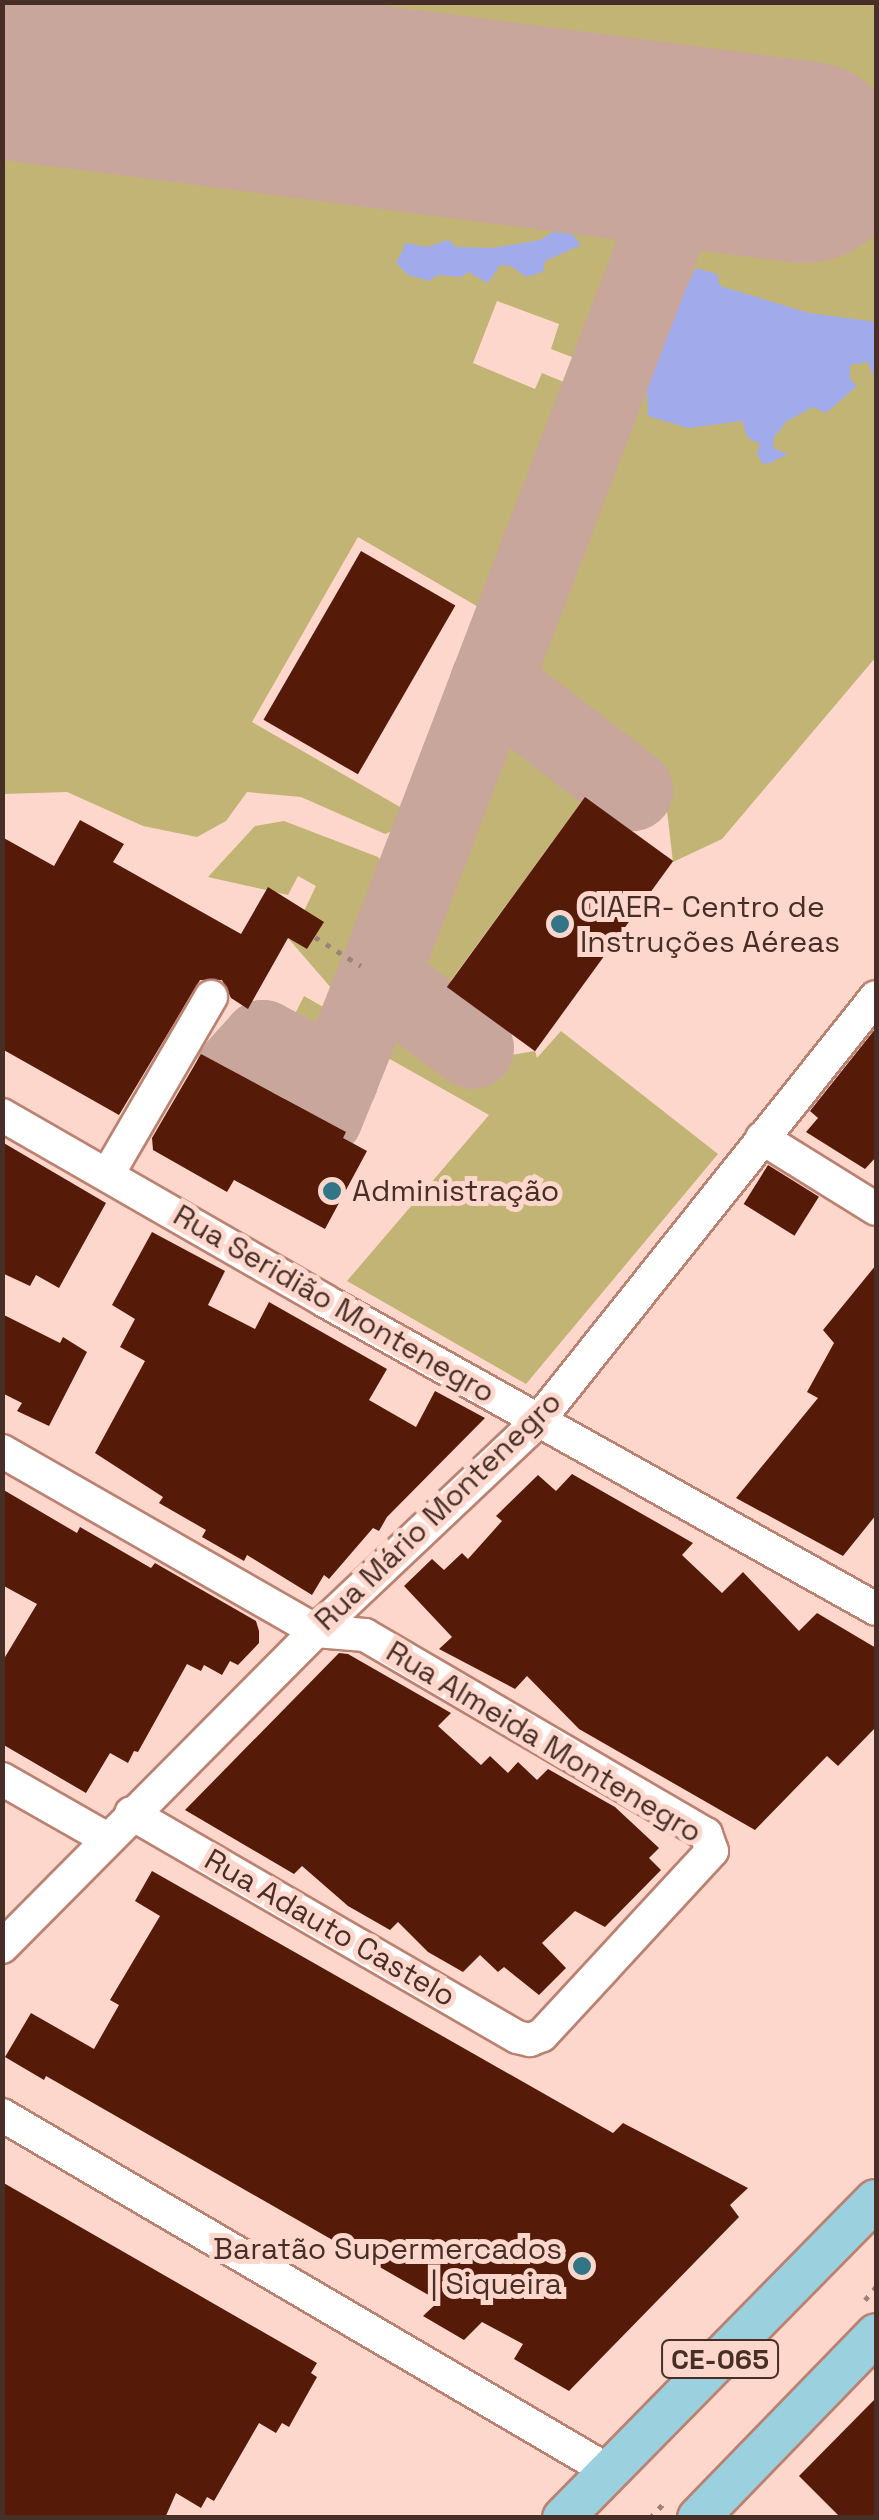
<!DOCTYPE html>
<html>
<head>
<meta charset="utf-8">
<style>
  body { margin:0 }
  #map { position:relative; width:879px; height:2520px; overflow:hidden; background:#fdd7cc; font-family:"Space Grotesk",sans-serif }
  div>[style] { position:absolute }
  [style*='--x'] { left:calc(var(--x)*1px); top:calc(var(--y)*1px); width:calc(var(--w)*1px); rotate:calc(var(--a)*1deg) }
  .green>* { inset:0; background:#c2b474 }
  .water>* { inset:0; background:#a1abeb }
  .taxiway>* { height:82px; margin:-41px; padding:0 41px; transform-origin:41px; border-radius:41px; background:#c8a69c }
  .runway>* { height:202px; margin:-101px; padding:0 101px; transform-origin:101px; border-radius:101px; background:#c8a69c }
  .building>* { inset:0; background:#551a08; transform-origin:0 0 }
  .path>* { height:5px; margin-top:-2.5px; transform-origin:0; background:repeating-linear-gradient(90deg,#9f8178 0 5px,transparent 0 13px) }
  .roads { filter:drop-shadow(2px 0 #bb8171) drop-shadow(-2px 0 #bb8171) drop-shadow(0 2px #bb8171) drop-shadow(0 -2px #bb8171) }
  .minor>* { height:32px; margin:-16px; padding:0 16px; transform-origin:16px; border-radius:16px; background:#fff }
  .major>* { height:40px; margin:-20px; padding:0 20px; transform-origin:20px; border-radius:20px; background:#9bd1df }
  .dots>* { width:28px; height:28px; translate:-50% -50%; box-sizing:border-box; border:5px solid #fdd7cc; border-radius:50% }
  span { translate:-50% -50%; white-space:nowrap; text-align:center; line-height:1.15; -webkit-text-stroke:10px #fdd7cc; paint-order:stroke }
  .shield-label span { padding:2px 8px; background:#fdd7cc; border:2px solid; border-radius:8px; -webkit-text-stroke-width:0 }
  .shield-label { font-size:28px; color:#472f28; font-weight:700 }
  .poi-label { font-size:30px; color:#472f28 }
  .left { translate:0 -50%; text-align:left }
  .right { translate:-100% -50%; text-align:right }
  .street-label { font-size:30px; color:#472f28 }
  .frame { position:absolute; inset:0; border:5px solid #472f28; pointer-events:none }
</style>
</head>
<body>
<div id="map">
  <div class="green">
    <div style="clip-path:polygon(3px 2px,876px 3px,876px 657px,722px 839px,673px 862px,665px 794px,525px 690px,514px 670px,702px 187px,794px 201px,813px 124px,3px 19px)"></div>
    <div style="clip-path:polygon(3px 99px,620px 176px,635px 194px,650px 231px,598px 367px,551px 349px,559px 324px,497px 301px,473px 363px,535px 389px,542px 373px,588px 392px,499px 619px,358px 537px,252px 722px,421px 819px,385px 834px,301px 797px,247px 792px,226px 821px,197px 837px,143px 826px,67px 792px,3px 794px)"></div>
    <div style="clip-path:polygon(500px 707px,508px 707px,596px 774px,580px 797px,585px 797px,447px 986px,478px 1022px,457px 1026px,401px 984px,401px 962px)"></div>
    <div style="clip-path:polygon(284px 821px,378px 857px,397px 883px,345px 1004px,288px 938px,307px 949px,323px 922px,304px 911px,316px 886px,298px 876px,288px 895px,208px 877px,255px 826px)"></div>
    <div style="clip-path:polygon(304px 996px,341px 1017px,328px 1052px,319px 1052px,294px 1032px,294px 1016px)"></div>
    <div style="clip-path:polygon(386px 999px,475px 1061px,535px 1051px,537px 1058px,561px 1031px,718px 1154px,526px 1384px,347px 1281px,489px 1115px,388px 1058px,381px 1070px,378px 1067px,372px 1026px)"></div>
  </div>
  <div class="water">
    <div style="clip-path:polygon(553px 232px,572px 234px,581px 245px,545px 261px,543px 272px,526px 277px,511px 266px,500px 265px,488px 283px,468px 272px,462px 277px,437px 275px,430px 281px,408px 275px,396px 263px,406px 243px,427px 247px,448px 240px,456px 247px,493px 248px,540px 240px)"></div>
    <div style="clip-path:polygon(696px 268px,717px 274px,720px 286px,809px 313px,876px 322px,876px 383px,868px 362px,850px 365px,850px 379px,857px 386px,826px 413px,813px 407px,787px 421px,774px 437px,773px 448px,788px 454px,770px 463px,763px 464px,757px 454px,760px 444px,748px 438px,742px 421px,688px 428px,648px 416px,646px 364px)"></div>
  </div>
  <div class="taxiway">
    <div style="--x:491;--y:682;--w:178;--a:37.5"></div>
    <div style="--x:473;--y:1048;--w:118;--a:-143.6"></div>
    <div style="--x:378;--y:978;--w:825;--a:-69.04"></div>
    <div style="--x:673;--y:208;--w:23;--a:-80"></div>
    <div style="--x:677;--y:185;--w:16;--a:-104"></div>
    <div style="--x:673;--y:169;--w:41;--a:-137"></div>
    <div style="--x:237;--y:1070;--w:39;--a:-48"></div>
    <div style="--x:263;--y:1041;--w:84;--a:27.8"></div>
    <div style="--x:322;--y:1117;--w:150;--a:-68.1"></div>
  </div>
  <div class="runway">
    <div style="--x:2;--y:58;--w:809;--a:7.39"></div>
  </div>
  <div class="building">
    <div style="left:361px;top:551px;width:109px;height:195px;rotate:30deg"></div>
    <div style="left:585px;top:797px;width:109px;height:235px;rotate:36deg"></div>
    <div style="clip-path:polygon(80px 820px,124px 844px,113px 862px,241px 934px,268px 887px,324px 922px,307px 949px,288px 938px,248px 1009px,231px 998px,222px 980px,200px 980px,119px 1115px,2px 1049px,2px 837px,54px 866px)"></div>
    <div style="clip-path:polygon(876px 1028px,876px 1157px,865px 1169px,806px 1132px,818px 1118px,810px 1111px)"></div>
    <div style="clip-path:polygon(201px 1054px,346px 1132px,343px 1138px,367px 1151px,325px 1229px,234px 1180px,227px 1192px,153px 1150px,152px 1138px)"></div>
    <div style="clip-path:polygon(2px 1142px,106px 1203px,59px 1288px,36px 1275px,30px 1286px,2px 1273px)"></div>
    <div style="left:768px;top:1165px;width:60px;height:46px;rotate:32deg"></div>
    <div style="clip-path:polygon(152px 1232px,225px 1271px,208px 1305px,255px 1329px,269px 1302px,387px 1369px,369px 1400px,416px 1427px,435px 1391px,485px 1418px,387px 1517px,379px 1531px,373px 1528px,329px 1579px,324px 1575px,312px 1595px,247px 1555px,244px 1561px,202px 1537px,206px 1530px,159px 1503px,163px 1497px,95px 1453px,145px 1361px,120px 1347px,135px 1319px,112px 1305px)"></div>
    <div style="clip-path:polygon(876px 1265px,876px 1515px,843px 1556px,736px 1498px,818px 1398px,807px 1392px,834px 1343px,823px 1330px)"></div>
    <div style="clip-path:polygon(2px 1314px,60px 1343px,63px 1337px,87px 1352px,49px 1426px,17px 1411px,22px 1403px,2px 1393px)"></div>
    <div style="clip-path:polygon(572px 1474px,693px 1543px,682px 1555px,722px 1593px,743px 1572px,799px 1631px,817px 1613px,876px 1648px,876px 1727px,838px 1766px,827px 1756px,755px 1830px,579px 1729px,527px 1676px,515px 1689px,439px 1649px,452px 1637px,404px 1586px,432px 1559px,444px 1570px,462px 1553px,468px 1559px,502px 1521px,496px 1516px,538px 1475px,556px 1491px)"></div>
    <div style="clip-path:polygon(2px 1489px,77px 1533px,80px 1527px,151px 1568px,155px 1563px,256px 1621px,259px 1631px,259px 1643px,238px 1665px,230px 1661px,222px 1675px,204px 1665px,201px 1671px,187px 1664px,138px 1752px,134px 1751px,128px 1763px,110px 1753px,86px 1793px,2px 1744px,2px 1662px,37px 1604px,2px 1585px)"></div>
    <div style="clip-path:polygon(339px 1653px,348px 1654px,451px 1713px,438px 1726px,481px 1765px,490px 1756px,508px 1773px,518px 1762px,537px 1780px,548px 1769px,615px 1807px,659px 1848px,649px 1858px,661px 1870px,605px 1927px,575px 1911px,542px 1943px,566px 1968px,539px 1995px,504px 1967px,498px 1972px,480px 1955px,463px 1972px,428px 1952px,398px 1922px,390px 1930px,348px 1906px,302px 1866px,294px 1874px,185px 1810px)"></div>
    <div style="clip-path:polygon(152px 1871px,613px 2133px,623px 2123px,748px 2188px,730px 2205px,739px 2217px,569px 2391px,514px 2359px,523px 2344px,482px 2322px,464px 2340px,423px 2316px,439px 2301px,46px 2076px,44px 2080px,5px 2057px,31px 2013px,94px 2049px,119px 2005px,110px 2000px,160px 1916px,135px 1901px)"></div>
    <div style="clip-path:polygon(2px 2182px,317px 2363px,311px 2373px,317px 2377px,289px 2427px,282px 2423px,276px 2433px,259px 2423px,214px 2501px,207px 2497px,201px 2508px,176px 2493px,165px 2518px,2px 2518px)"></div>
    <div style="clip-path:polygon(876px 2398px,876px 2518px,841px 2518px,799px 2476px)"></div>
  </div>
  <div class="path">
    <div style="--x:315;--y:937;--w:54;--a:32.2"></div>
    <div style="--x:865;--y:2300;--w:17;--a:-50"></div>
    <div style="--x:650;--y:2518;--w:25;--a:-47"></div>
  </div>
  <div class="roads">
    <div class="minor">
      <div style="--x:2;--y:1115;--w:373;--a:29.9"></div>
      <div style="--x:325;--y:1301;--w:631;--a:29.2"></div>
      <div style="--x:762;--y:1138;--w:134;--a:31.9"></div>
      <div style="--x:108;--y:1174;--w:205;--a:-59.8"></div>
      <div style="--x:2;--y:1451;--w:362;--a:29.8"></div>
      <div style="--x:316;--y:1631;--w:49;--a:4.7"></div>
      <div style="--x:365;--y:1635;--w:395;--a:30.3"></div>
      <div style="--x:706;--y:1834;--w:18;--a:71"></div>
      <div style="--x:712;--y:1851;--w:251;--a:132.7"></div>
      <div style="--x:542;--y:2035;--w:13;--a:157"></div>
      <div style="--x:530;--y:2040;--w:13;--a:-167"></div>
      <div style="--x:517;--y:2037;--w:446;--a:-149.9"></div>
      <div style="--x:2;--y:1779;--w:121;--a:29.7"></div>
      <div style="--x:2;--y:1947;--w:445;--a:-45.2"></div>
      <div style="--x:316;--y:1631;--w:306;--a:-43.4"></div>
      <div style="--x:538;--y:1421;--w:542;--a:-51.44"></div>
      <div style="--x:2;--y:2115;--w:704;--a:30.39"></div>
    </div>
    <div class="major">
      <div style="--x:563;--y:2518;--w:446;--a:-45.5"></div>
      <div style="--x:698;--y:2518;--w:256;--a:-45.9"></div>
    </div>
  </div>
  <div class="dots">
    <div style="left:560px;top:924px;background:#327586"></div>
    <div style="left:332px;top:1191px;background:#327586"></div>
    <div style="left:582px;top:2266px;background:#327586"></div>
  </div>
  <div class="shield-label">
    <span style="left:720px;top:2359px">CE-065</span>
  </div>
  <div class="poi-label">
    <span class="left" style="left:580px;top:924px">CIAER- Centro de<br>Instruções Aéreas</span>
    <span class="left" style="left:352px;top:1191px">Administração</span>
    <span class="right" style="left:562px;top:2266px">Baratão Supermercados<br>| Siqueira</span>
  </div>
  <div class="street-label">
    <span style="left:334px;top:1304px;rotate:30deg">Rua Seridião Montenegro</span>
    <span style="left:438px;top:1511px;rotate:-44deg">Rua Mário Montenegro</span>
    <span style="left:544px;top:1742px;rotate:31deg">Rua Almeida Montenegro</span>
    <span style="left:330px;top:1928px;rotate:30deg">Rua Adauto Castelo</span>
  </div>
  <div class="frame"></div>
</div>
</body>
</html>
